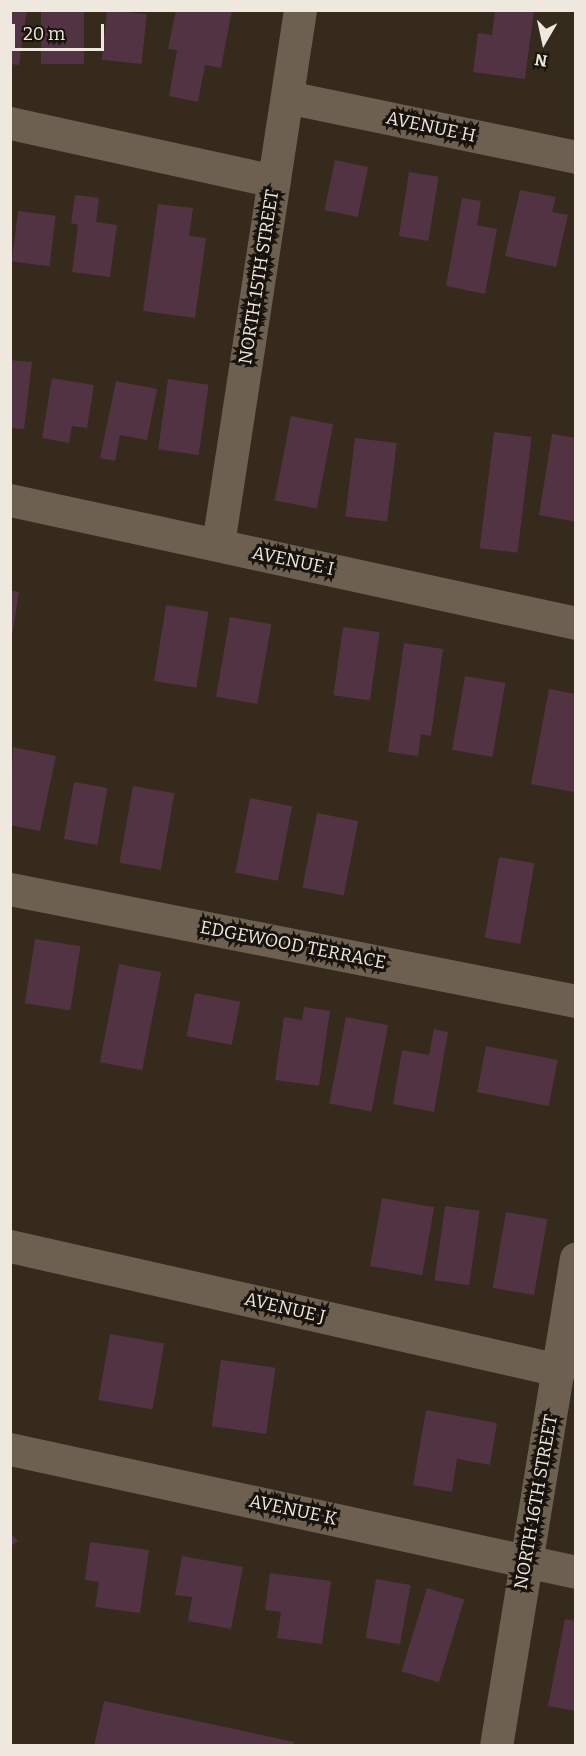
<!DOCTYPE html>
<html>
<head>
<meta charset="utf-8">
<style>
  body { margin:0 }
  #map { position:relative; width:586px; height:1756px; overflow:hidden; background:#352a1b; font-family:Bitter,serif }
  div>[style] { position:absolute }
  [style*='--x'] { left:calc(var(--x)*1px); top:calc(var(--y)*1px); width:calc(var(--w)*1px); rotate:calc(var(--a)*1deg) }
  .building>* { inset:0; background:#513344; transform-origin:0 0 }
  .minor>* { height:33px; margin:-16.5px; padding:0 16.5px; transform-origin:16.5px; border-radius:16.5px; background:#6d6050 }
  span { translate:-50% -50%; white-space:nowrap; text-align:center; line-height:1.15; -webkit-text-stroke:6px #18130d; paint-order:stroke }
  .street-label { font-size:18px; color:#efe8df }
  .frame { position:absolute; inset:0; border:12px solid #efe8df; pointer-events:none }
  .north { position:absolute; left:514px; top:12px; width:60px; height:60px; -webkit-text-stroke:4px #18130d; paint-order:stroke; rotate:189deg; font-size:16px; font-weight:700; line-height:24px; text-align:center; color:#efe8df }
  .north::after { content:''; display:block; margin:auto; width:21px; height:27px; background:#efe8df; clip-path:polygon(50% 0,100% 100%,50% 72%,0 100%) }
  .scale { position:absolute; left:12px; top:24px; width:92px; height:27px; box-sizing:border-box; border:3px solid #efe8df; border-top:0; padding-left:8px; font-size:18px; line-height:21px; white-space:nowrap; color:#efe8df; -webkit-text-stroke:4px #18130d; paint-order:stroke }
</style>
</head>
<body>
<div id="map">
  <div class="building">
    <div style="clip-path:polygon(10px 10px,27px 10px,19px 65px,10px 64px)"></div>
    <div style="left:41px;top:10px;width:43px;height:54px"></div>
    <div style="left:107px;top:10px;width:40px;height:50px;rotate:6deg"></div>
    <div style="clip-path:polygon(176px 10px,232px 10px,221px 68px,205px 65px,198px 102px,169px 96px,177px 50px,168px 49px)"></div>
    <div style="clip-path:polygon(495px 10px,534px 10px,525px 79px,473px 72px,478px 33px,492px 35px)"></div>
    <div style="left:335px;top:160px;width:34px;height:51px;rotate:12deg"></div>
    <div style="left:409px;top:172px;width:30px;height:65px;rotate:9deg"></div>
    <div style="clip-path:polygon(520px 190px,556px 197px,552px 212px,568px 215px,556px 267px,505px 256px)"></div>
    <div style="clip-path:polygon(75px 195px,99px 198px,96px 222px,117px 225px,110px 277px,72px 272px,78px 225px,71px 223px)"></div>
    <div style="clip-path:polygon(462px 198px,481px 201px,477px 225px,497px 229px,485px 294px,446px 286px)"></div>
    <div style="clip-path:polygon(158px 204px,193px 208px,189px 236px,206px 238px,195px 318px,143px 311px)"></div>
    <div style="left:18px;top:211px;width:38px;height:51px;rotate:7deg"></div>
    <div style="clip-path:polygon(10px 360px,32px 362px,24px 429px,10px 428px)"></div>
    <div style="clip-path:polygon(52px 378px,94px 385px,87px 428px,72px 426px,69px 443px,42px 438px)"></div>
    <div style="left:168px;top:379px;width:41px;height:71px;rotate:8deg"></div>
    <div style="clip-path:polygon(116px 381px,157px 389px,147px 440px,120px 435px,115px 461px,100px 458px)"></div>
    <div style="left:291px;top:416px;width:43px;height:86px;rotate:11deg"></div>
    <div style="left:494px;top:432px;width:38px;height:117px;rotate:7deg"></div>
    <div style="clip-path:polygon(552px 434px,576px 438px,576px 522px,539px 515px)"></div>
    <div style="left:355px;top:438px;width:42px;height:79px;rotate:7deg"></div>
    <div style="clip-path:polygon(10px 590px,19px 592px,12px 636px,10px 636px)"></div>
    <div style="left:166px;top:605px;width:43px;height:77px;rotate:9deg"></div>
    <div style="left:230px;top:617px;width:42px;height:81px;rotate:10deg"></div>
    <div style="left:343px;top:627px;width:37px;height:69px;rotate:8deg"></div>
    <div style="clip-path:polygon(404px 643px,443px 649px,431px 736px,421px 734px,418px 756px,388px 752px)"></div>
    <div style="left:465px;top:676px;width:41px;height:75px;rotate:10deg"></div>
    <div style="clip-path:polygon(549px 689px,576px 694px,574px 792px,531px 784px)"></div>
    <div style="clip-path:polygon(13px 747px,56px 756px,40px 831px,10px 825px)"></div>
    <div style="left:74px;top:782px;width:34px;height:58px;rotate:10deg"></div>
    <div style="left:133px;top:786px;width:42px;height:78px;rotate:10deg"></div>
    <div style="left:250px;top:798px;width:43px;height:76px;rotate:11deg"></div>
    <div style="left:317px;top:813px;width:42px;height:76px;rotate:11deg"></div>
    <div style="left:499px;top:857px;width:36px;height:82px;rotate:10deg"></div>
    <div style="left:35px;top:939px;width:46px;height:65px;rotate:9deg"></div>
    <div style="left:119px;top:964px;width:43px;height:100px;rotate:11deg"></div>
    <div style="left:195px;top:993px;width:46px;height:44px;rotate:11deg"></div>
    <div style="clip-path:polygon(304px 1007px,330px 1011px,319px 1086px,275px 1080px,284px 1017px,302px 1020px)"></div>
    <div style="left:346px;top:1017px;width:43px;height:88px;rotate:11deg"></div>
    <div style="clip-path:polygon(434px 1029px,448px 1032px,434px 1112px,393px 1104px,402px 1050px,429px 1055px)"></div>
    <div style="left:486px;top:1046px;width:73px;height:47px;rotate:11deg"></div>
    <div style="left:382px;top:1198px;width:53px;height:69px;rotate:10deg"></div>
    <div style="left:445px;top:1206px;width:35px;height:75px;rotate:8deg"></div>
    <div style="left:506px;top:1212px;width:42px;height:77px;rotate:10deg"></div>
    <div style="left:110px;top:1334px;width:55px;height:67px;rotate:10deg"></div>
    <div style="left:221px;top:1360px;width:55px;height:67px;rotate:8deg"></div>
    <div style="clip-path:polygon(426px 1410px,497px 1423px,490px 1465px,457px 1459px,452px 1492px,413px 1485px)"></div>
    <div style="clip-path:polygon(10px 1532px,18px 1541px,10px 1547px)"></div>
    <div style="clip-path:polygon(90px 1542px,149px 1550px,140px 1613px,95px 1607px,99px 1582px,85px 1580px)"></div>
    <div style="clip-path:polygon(182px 1556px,243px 1567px,231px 1629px,188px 1621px,192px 1597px,175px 1595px)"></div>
    <div style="clip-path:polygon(270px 1573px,331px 1581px,322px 1644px,277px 1638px,281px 1612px,265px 1610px)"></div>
    <div style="left:376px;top:1579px;width:35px;height:60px;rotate:10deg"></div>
    <div style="left:427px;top:1588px;width:39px;height:87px;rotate:17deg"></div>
    <div style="clip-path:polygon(565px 1619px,576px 1621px,576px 1711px,548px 1706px)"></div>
    <div style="clip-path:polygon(104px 1701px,294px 1742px,293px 1746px,94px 1746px)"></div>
  </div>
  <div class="minor">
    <div style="--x:287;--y:97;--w:295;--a:11.7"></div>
    <div style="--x:10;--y:123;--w:270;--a:12.4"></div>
    <div style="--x:10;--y:500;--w:579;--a:12.26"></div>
    <div style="--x:218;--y:544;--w:540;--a:-81.27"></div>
    <div style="--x:10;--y:889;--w:577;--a:11.19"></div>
    <div style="--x:10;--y:1246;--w:563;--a:12.73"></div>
    <div style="--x:10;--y:1449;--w:579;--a:12.26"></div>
    <div style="--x:496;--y:1746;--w:494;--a:-80.7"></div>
  </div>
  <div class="street-label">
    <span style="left:431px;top:127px;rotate:12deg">AVENUE H</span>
    <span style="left:259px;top:277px;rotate:-81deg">NORTH 15TH STREET</span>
    <span style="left:293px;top:561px;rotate:12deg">AVENUE I</span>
    <span style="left:293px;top:945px;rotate:11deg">EDGEWOOD TERRACE</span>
    <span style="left:285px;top:1308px;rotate:13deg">AVENUE J</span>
    <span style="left:536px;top:1502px;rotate:-80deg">NORTH 16TH STREET</span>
    <span style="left:293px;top:1510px;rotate:12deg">AVENUE K</span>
  </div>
  <div class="frame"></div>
  <div class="north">N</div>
  <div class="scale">20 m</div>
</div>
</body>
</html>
